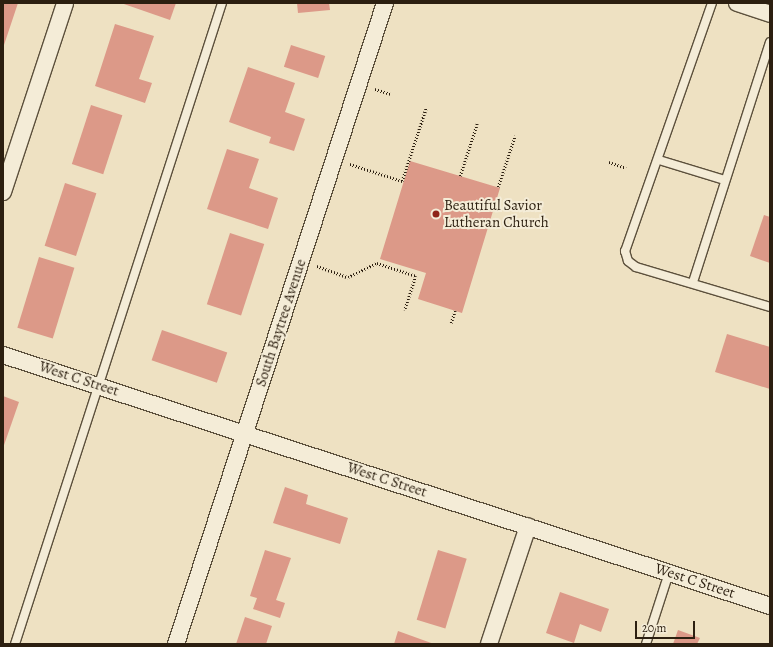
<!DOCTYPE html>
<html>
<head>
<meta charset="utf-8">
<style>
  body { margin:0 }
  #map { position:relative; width:773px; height:647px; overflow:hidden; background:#eee1c2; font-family:Alegreya,serif }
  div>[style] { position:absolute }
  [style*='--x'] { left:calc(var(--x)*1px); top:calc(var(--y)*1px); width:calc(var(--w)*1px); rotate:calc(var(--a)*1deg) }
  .building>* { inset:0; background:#dc9988; transform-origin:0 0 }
  .path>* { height:2.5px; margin-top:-1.25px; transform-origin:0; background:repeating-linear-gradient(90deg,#2c1f10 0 1px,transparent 0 3px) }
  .roads { filter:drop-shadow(1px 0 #5c503c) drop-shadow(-1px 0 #5c503c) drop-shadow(0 1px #5c503c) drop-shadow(0 -1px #5c503c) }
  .service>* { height:8px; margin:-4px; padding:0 4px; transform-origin:4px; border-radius:4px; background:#f4ecd7 }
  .minor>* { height:16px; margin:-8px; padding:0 8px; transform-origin:8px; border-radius:8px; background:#f4ecd7 }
  .dots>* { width:11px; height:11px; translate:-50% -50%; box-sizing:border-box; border:2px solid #f4ecd7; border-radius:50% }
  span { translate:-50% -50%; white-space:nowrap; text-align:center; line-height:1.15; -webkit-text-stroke:4px #f4ecd7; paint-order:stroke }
  .poi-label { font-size:15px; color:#2c1f10 }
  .left { translate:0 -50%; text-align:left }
  .street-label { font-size:15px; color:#2c1f10 }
  .frame { position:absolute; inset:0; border:4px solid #2c1f10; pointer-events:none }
  .scale { position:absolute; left:635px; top:621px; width:60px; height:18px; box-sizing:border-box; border:2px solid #2c1f10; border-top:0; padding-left:5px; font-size:12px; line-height:14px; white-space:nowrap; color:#2c1f10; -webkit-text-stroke:3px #f4ecd7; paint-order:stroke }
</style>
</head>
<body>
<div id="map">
  <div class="building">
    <div style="clip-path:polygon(3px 3px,18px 3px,3px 48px)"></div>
    <div style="clip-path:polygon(121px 3px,176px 3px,170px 20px)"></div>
    <div style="clip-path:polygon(297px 3px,329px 3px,330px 10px,298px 13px)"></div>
    <div style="clip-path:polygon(115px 24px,154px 36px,139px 79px,152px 83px,145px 103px,95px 86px)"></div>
    <div style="left:291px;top:45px;width:36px;height:23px;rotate:18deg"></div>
    <div style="clip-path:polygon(248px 67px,295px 83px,285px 112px,305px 119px,294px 151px,269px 143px,271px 137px,229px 122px)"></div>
    <div style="left:91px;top:105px;width:33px;height:62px;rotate:18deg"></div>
    <div style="clip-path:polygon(227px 149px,259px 159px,249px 188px,278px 198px,268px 229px,207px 209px)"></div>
    <div style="clip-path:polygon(410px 161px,500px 188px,462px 313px,418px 299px,426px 273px,380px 259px)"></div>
    <div style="left:65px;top:183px;width:33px;height:66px;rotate:18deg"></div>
    <div style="clip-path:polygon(764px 215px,770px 217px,770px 263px,750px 256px)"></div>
    <div style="left:230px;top:233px;width:36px;height:75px;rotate:18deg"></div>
    <div style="left:39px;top:257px;width:37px;height:74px;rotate:17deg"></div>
    <div style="left:162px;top:330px;width:69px;height:32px;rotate:19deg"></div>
    <div style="clip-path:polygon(727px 334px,770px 347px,770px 389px,715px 372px)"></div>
    <div style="clip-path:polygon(3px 396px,19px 402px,3px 448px)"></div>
    <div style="clip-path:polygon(285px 487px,308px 495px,306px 504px,348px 518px,340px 544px,273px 523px)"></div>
    <div style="clip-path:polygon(265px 550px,291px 558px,276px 600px,285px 603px,280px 618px,253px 609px,257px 598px,250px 596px)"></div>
    <div style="left:438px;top:550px;width:30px;height:73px;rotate:17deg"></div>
    <div style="clip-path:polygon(560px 592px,609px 609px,601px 632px,580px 624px,574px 643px,546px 633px)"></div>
    <div style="clip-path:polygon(245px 617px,272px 626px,266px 644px,236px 644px)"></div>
    <div style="clip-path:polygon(678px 630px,700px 638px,697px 644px,673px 644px)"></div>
    <div style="clip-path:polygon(398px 631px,434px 644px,394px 644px)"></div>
  </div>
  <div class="path">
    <div style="--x:375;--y:89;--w:16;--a:18"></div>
    <div style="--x:609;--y:162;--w:18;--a:19"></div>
    <div style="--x:350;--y:164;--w:55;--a:18.1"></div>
    <div style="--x:402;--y:181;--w:77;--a:-71.8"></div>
    <div style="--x:460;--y:176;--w:55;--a:-71.9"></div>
    <div style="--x:498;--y:187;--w:54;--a:-71.6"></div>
    <div style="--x:317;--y:266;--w:33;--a:20"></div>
    <div style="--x:348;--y:277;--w:32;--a:-26"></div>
    <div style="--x:377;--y:263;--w:41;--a:18.4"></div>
    <div style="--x:416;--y:276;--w:36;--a:108"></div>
    <div style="--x:451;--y:323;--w:13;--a:-72"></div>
  </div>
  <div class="roads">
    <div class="service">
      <div style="--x:712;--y:3;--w:263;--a:109.3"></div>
      <div style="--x:625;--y:251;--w:10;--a:73"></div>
      <div style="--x:628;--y:261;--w:10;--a:37"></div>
      <div style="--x:636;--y:267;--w:140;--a:16.6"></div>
      <div style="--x:659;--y:160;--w:69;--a:16.9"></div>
      <div style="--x:693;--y:282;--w:252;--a:-72.2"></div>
      <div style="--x:15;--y:644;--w:674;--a:-72.1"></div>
      <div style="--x:646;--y:644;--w:75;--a:-72.1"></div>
    </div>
    <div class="minor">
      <div style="--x:737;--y:3;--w:35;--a:18"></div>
      <div style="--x:3;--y:192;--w:199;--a:-71.8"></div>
      <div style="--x:3;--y:355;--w:807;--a:18.12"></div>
      <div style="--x:176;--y:644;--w:674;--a:-71.94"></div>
      <div style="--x:489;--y:644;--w:124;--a:-71.7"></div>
    </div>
  </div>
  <div class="dots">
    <div style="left:436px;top:214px;background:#8f2418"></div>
  </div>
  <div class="poi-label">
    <span class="left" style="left:444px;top:214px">Beautiful Savior<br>Lutheran Church</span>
  </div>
  <div class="street-label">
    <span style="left:281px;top:323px;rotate:-72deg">South Baytree Avenue</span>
    <span style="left:79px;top:379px;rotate:18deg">West C Street</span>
    <span style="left:387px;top:480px;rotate:18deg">West C Street</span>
    <span style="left:695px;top:581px;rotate:18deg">West C Street</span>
  </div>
  <div class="frame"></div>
  <div class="scale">20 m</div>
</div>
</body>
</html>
